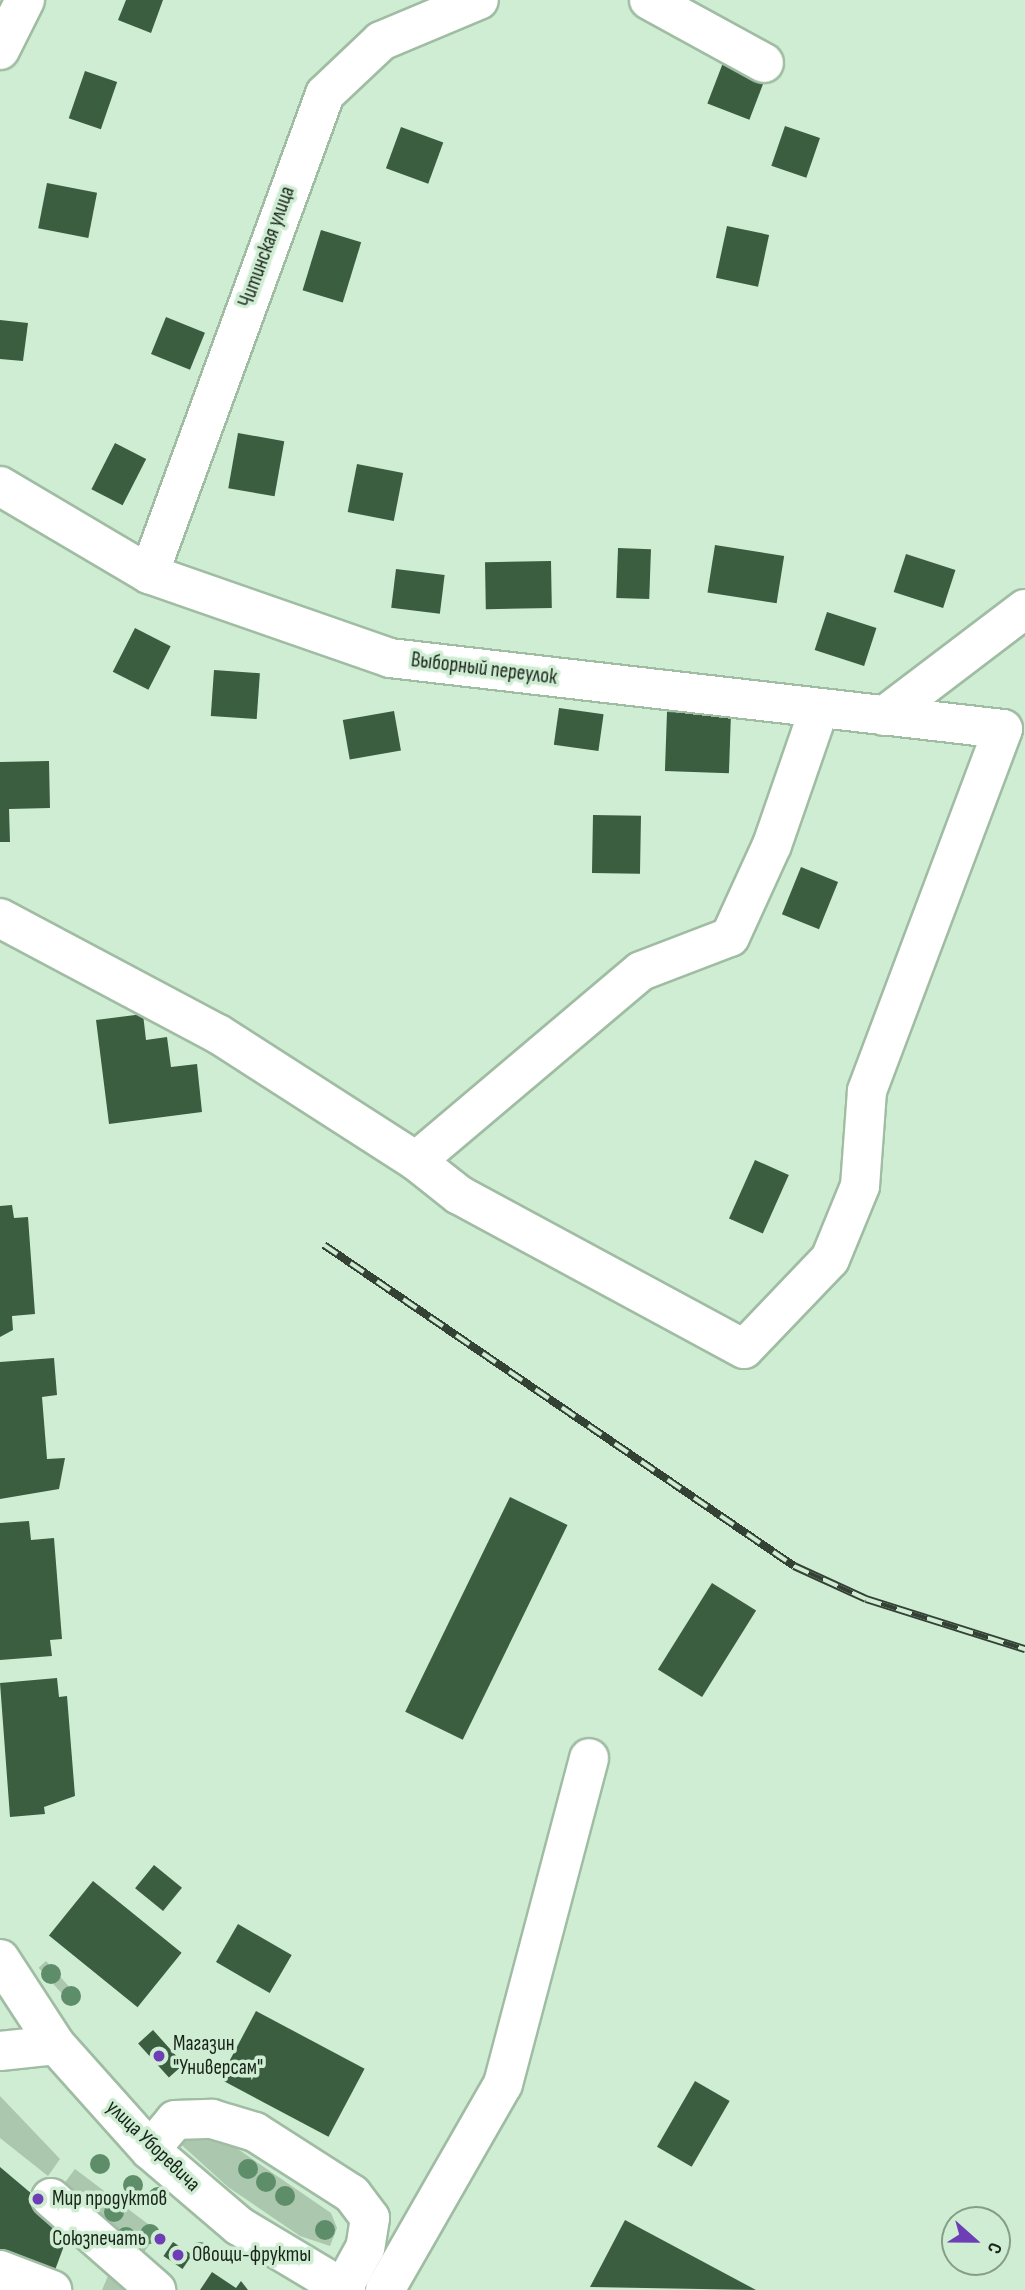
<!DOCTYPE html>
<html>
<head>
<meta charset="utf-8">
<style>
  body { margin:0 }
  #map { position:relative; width:1025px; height:2290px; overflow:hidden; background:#cfedd2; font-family:"Sofia Sans Condensed",sans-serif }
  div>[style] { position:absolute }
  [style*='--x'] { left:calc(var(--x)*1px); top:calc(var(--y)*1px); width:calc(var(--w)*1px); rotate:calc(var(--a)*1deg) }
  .green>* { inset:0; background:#abc7ae; transform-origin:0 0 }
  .building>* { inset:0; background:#3a5e3f; transform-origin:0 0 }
  .roads { filter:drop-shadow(2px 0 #a0bda3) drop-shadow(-2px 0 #a0bda3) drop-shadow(0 2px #a0bda3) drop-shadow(0 -2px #a0bda3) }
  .minor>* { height:38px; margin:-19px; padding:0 19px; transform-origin:19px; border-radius:19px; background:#fff }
  .major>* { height:38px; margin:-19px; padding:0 19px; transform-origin:19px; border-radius:19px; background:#fff }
  .rail>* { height:8px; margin-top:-4px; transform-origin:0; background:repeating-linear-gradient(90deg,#cfedd2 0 16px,#344135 0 32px); box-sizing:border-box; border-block:2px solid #344135 }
  .trees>* { width:20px; height:20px; margin:-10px; border-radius:50%; background:#5d8d69 }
  .dots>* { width:19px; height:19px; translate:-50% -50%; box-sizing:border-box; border:4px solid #cfedd2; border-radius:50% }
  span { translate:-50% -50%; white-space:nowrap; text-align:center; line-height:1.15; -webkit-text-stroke:7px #cfedd2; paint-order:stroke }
  .street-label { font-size:21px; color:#19241a }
  .poi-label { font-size:21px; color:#19241a }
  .left { translate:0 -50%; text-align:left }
  .right { translate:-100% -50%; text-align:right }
  .north { position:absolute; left:941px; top:2206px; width:70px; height:70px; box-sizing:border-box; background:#cfedd2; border:2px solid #869d88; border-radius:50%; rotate:111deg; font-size:19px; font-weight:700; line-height:28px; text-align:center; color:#19241a }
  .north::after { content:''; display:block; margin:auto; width:24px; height:32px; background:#6e3eb6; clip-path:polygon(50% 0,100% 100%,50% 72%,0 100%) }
</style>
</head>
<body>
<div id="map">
  <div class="green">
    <div style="left:46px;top:1961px;width:47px;height:10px;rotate:48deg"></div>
    <div style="clip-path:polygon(0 2096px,60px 2159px,48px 2176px,0 2138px)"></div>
    <div style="clip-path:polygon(210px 2130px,331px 2213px,337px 2228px,330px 2246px,300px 2236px,228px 2187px,174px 2138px)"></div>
    <div style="left:75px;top:2169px;width:105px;height:30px;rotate:37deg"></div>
    <div style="clip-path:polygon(114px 2262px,146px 2290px,102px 2290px)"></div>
  </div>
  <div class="building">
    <div style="clip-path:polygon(126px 0,163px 0,151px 33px,118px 20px)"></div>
    <div style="left:726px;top:55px;width:45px;height:52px;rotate:21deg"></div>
    <div style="left:85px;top:71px;width:34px;height:50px;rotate:19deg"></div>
    <div style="left:785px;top:126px;width:37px;height:42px;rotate:19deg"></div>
    <div style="left:401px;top:127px;width:45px;height:44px;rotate:20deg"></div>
    <div style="left:47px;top:183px;width:51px;height:46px;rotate:11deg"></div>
    <div style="left:727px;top:226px;width:43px;height:53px;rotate:12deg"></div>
    <div style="left:321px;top:230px;width:42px;height:63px;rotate:17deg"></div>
    <div style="left:166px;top:317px;width:42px;height:40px;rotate:22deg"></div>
    <div style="clip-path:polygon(0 320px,28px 323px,23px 361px,0 359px)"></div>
    <div style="left:238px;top:433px;width:47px;height:56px;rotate:10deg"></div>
    <div style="left:115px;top:443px;width:35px;height:52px;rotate:27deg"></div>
    <div style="left:357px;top:464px;width:47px;height:49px;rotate:11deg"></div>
    <div style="left:715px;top:545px;width:70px;height:48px;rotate:9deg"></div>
    <div style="left:618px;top:548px;width:33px;height:50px;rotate:2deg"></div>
    <div style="left:906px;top:554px;width:52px;height:40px;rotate:18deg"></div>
    <div style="left:551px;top:561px;width:47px;height:66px;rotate:89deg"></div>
    <div style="left:396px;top:569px;width:49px;height:39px;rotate:7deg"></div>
    <div style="left:827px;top:612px;width:52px;height:40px;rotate:18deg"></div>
    <div style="left:135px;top:628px;width:40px;height:49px;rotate:27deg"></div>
    <div style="left:214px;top:670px;width:46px;height:46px;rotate:4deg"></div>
    <div style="left:559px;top:708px;width:45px;height:37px;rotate:8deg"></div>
    <div style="left:394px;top:711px;width:40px;height:52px;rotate:80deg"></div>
    <div style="left:667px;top:712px;width:64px;height:59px;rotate:2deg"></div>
    <div style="clip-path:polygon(49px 761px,50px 808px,9px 809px,10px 842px,0 842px,0 762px)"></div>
    <div style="left:593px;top:815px;width:48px;height:58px;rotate:1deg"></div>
    <div style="left:801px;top:867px;width:40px;height:51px;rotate:22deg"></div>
    <div style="clip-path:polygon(143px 1014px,146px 1040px,167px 1037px,171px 1067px,197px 1064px,202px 1112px,109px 1124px,96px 1020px)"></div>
    <div style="left:755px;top:1160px;width:37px;height:64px;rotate:24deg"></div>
    <div style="clip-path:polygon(12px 1205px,14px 1218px,28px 1217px,35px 1314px,12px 1316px,13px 1330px,0 1337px,0 1206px)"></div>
    <div style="clip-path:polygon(54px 1358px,57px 1395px,42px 1397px,47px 1459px,65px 1458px,59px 1489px,0 1499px,0 1362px)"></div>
    <div style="left:510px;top:1497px;width:64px;height:239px;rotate:26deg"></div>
    <div style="clip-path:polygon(29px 1521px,31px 1540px,54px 1538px,62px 1639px,50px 1640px,52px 1656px,0 1660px,0 1523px)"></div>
    <div style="left:712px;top:1583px;width:52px;height:102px;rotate:32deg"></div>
    <div style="clip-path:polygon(57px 1678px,59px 1697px,67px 1696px,75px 1796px,44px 1807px,45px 1814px,10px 1817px,0 1683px)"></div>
    <div style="left:154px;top:1865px;width:36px;height:30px;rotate:39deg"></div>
    <div style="left:93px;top:1881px;width:114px;height:70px;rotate:39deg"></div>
    <div style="left:238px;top:1924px;width:62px;height:44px;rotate:30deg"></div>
    <div style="left:256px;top:2011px;width:123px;height:77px;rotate:28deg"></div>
    <div style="left:153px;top:2030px;width:46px;height:20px;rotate:48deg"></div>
    <div style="left:695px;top:2081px;width:40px;height:76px;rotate:30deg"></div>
    <div style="clip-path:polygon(0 2167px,71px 2227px,55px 2270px,0 2250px)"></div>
    <div style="clip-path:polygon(625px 2220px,756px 2290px,590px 2287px)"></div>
    <div style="left:159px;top:2232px;width:11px;height:11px;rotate:34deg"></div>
    <div style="left:173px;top:2242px;width:23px;height:17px;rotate:34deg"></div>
    <div style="clip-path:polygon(212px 2272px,236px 2288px,241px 2281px,248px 2290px,200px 2290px)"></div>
  </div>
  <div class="roads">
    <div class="minor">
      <div style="--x:649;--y:0;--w:131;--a:28.7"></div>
      <div style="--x:0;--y:50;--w:56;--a:-63.4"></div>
      <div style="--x:0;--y:486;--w:173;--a:30.6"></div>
      <div style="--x:149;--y:574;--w:255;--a:19.2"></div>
      <div style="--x:390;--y:658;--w:617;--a:6.61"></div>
      <div style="--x:1003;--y:729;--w:387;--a:110.6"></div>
      <div style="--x:867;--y:1091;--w:95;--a:94.2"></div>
      <div style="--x:860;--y:1186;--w:79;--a:112.3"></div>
      <div style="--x:830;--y:1259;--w:124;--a:133.7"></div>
      <div style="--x:744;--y:1349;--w:324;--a:-151.6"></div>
      <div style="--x:459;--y:1195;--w:55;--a:-141.7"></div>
      <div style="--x:416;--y:1161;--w:235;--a:-147.3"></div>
      <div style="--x:218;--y:1034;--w:247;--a:-152"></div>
      <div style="--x:149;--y:574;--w:511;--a:-69.86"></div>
      <div style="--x:325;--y:94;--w:77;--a:-43.4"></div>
      <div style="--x:381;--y:41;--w:106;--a:-22.7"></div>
      <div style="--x:884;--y:716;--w:177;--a:-37.2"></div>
      <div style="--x:416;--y:1161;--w:294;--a:-40.2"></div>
      <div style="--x:641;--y:971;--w:95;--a:-20.9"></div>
      <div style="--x:730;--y:937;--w:101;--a:-65.5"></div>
      <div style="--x:772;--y:845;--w:144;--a:-70.9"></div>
      <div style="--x:0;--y:2051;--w:56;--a:-6.1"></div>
      <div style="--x:150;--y:2150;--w:39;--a:-50"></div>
      <div style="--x:175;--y:2120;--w:37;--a:-2"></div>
      <div style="--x:212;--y:2119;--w:45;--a:16.8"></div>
      <div style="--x:255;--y:2132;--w:115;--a:32.6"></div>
      <div style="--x:352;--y:2194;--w:30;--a:53"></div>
      <div style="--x:370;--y:2218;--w:30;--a:99"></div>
      <div style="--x:365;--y:2248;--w:46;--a:118.8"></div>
      <div style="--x:51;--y:2198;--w:140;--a:41.2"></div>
      <div style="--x:0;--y:2270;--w:56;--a:21"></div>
    </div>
    <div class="major">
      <div style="--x:0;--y:1959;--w:103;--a:56.9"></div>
      <div style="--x:56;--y:2045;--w:141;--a:48.2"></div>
      <div style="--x:150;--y:2150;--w:117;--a:40.5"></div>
      <div style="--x:239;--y:2226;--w:125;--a:30.9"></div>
      <div style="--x:385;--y:2290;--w:237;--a:-60.2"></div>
      <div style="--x:503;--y:2084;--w:337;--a:-75.2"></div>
    </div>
  </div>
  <div class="rail">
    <div style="--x:324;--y:1245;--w:569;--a:34.33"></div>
    <div style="--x:794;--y:1566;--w:79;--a:24.6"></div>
    <div style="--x:866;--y:1599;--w:167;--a:17.5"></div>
  </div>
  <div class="trees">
    <div style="left:51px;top:1974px"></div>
    <div style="left:71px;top:1996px"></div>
    <div style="left:100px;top:2164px"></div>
    <div style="left:248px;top:2169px"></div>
    <div style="left:266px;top:2182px"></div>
    <div style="left:133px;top:2185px"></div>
    <div style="left:285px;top:2196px"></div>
    <div style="left:158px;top:2197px"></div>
    <div style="left:114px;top:2212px"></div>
    <div style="left:325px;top:2230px"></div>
    <div style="left:150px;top:2234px"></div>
    <div style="left:126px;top:2237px"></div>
    <div style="left:200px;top:2252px"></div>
  </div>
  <div class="dots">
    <div style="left:159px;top:2056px;background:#6e3eb6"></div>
    <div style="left:38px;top:2199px;background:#6e3eb6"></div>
    <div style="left:160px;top:2239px;background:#6e3eb6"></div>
    <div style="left:178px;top:2255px;background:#6e3eb6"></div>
  </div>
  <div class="street-label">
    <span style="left:267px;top:247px;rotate:-70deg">Читинская улица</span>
    <span style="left:484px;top:669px;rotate:7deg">Выборный переулок</span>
    <span style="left:153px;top:2146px;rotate:44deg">улица Уборевича</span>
  </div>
  <div class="poi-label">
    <span class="left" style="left:173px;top:2056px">Магазин<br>"Универсам"</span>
    <span class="left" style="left:52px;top:2199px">Мир продуктов</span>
    <span class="right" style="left:146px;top:2239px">Союзпечать</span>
    <span class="left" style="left:192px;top:2255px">Овощи-фрукты</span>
  </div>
  <div class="north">С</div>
</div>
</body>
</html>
